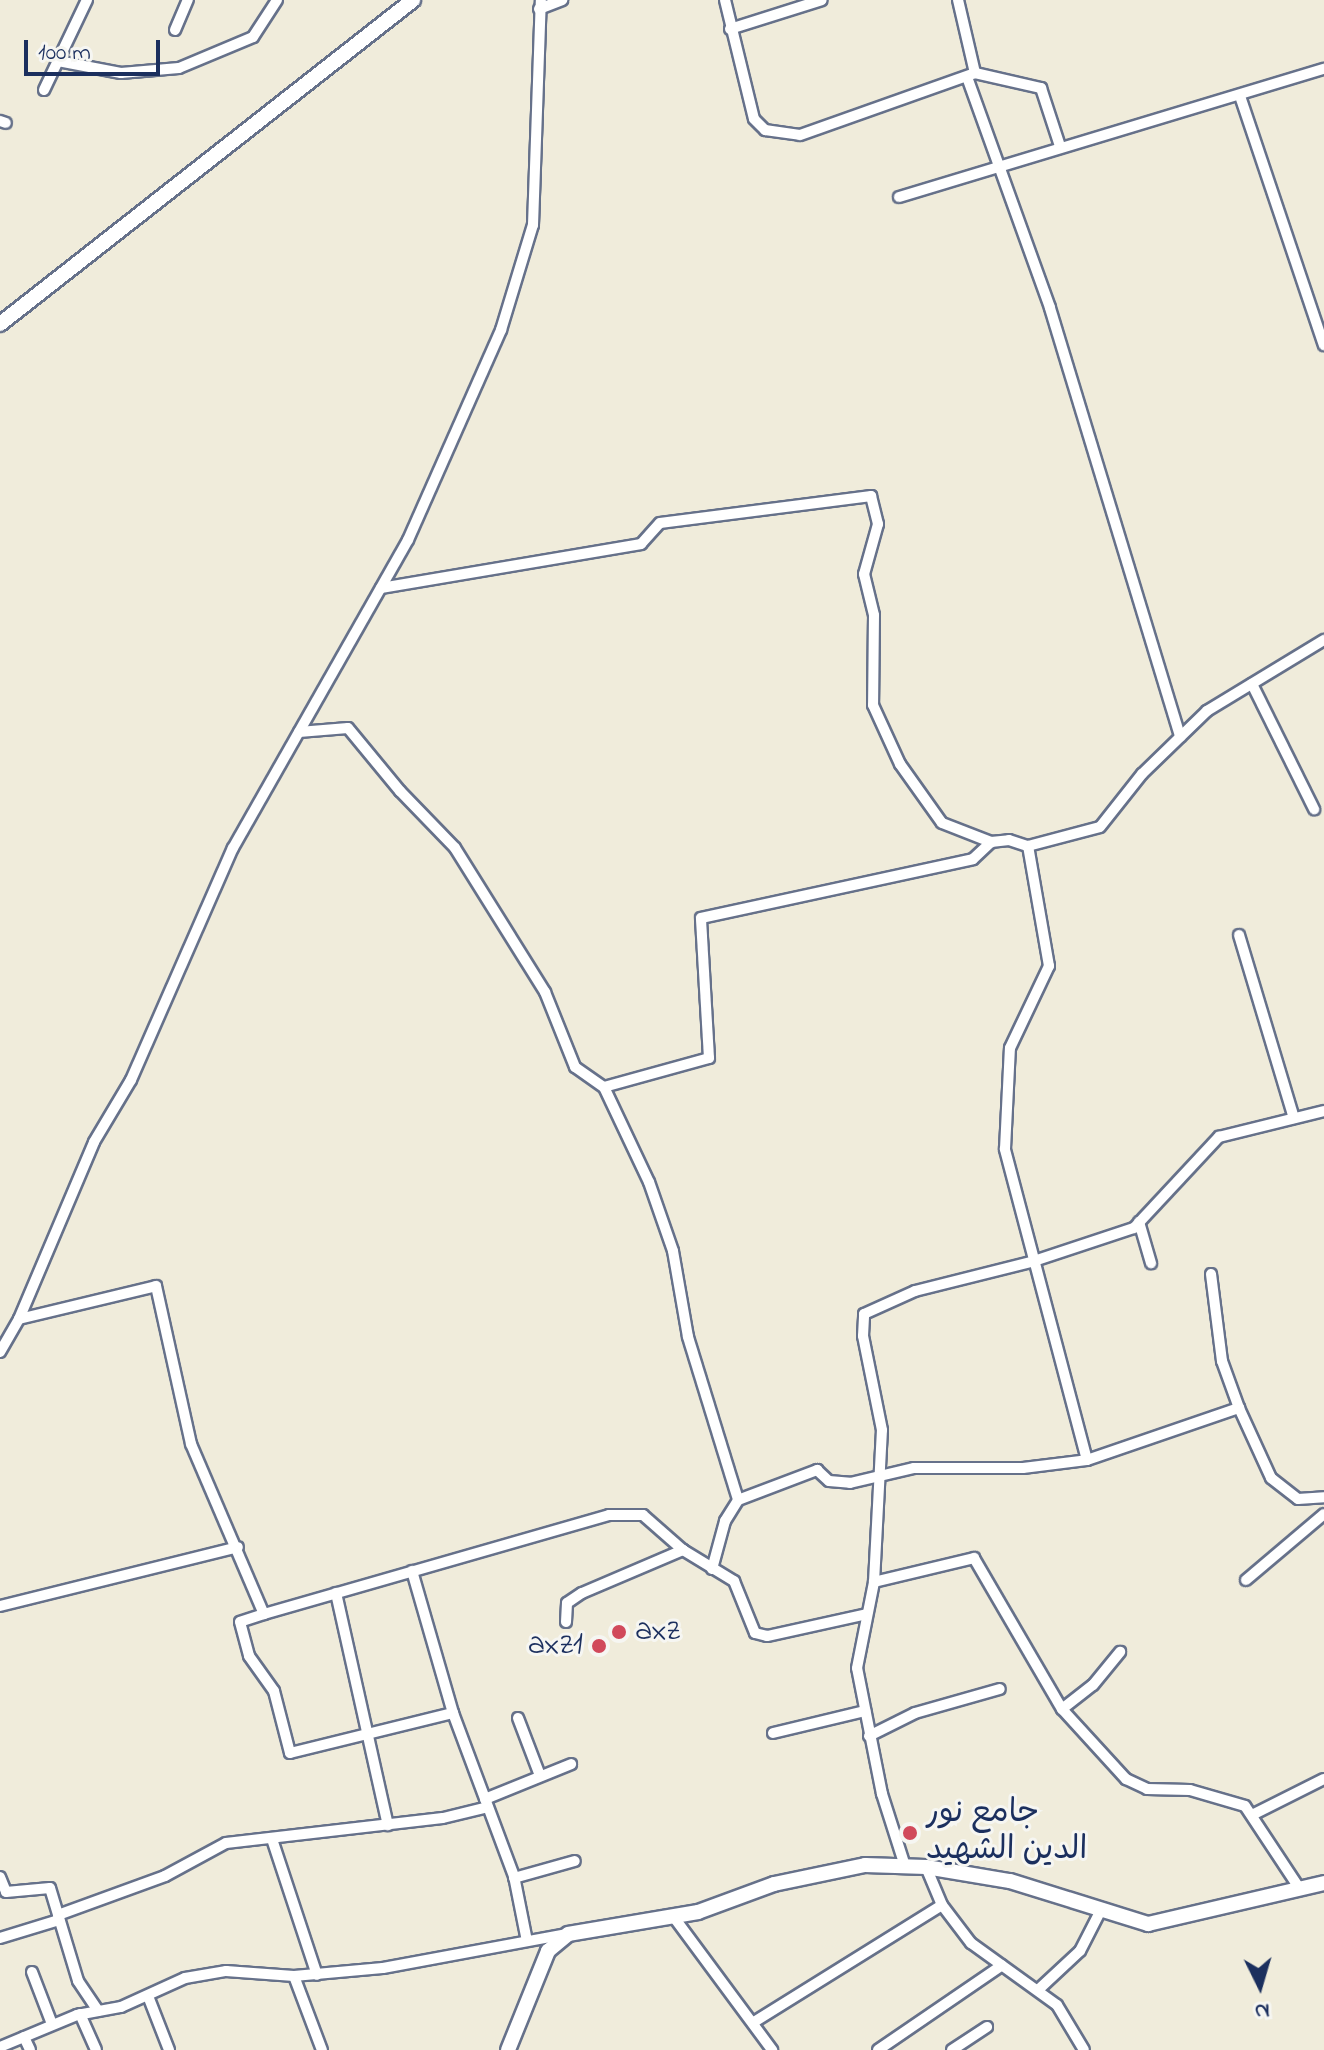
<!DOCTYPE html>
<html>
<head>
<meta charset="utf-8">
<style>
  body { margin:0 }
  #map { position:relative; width:1324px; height:2050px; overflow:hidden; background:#f0ecdb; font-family:"Indie Flower","Playpen Sans Arabic",sans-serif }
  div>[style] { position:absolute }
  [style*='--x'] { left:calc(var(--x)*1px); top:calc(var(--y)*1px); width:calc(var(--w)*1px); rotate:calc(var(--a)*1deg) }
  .roads { filter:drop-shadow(2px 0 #66718a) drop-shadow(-2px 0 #66718a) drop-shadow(0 2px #66718a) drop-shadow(0 -2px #66718a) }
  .street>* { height:10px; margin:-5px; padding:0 5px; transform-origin:5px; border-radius:5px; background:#fff }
  .secondary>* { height:14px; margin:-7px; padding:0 7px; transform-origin:7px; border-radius:7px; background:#fff }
  .dots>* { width:22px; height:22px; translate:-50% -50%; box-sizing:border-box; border:4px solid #f6f6f2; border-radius:50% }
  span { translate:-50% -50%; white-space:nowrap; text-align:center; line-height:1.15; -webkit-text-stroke:6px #f6f6f2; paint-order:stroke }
  .poi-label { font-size:32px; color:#1b2f5e }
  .left { translate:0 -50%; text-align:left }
  .right { translate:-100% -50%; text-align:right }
  .north { position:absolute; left:1220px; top:1946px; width:80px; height:80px; -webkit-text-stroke:6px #f6f6f2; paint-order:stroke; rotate:175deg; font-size:22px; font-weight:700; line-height:32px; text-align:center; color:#1b2f5e }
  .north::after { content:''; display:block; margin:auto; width:28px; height:36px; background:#1b2f5e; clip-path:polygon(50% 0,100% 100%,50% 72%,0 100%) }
  .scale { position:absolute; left:24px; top:40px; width:136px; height:36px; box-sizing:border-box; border:4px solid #1b2f5e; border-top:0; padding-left:10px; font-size:24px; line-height:28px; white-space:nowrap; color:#1b2f5e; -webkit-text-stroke:6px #f6f6f2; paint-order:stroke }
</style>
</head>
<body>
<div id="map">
  <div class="roads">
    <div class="street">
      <div style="--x:725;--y:0;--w:122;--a:76.3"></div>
      <div style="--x:754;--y:119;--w:16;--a:45"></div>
      <div style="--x:765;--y:130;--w:35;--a:8"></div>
      <div style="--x:800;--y:135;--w:186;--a:-19.5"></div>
      <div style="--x:975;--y:73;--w:75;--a:-103.1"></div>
      <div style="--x:539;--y:9;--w:25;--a:-21"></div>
      <div style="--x:730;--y:29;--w:96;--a:-17.5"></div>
      <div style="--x:175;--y:30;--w:33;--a:-67"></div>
      <div style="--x:58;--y:61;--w:64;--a:10.8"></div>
      <div style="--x:121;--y:73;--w:58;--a:-4.9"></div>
      <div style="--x:179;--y:68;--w:80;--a:-22.7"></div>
      <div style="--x:253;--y:37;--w:44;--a:-57"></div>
      <div style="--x:975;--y:73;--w:68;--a:12.8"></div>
      <div style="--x:1041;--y:88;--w:61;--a:71.9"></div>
      <div style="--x:967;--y:77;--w:245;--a:70.2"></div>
      <div style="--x:1050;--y:308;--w:448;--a:73.1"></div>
      <div style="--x:44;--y:90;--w:100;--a:-64.5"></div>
      <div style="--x:1240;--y:96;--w:263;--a:71.4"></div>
      <div style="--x:0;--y:121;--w:6;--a:18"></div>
      <div style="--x:899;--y:197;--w:444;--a:-16.8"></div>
      <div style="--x:381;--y:588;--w:264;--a:-9.6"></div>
      <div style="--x:641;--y:544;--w:28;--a:-48"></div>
      <div style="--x:660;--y:523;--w:213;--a:-7.3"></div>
      <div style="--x:871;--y:496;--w:29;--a:76"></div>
      <div style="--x:878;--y:524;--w:52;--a:105.6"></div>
      <div style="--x:864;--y:574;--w:42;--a:76.3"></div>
      <div style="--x:874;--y:615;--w:90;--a:90.6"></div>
      <div style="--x:873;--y:705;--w:65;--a:65.4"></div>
      <div style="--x:900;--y:764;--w:72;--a:54.6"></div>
      <div style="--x:942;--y:823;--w:53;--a:21.2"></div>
      <div style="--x:1252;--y:684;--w:140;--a:63.6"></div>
      <div style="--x:299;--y:732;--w:49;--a:-4.7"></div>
      <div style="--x:348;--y:728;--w:82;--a:50.5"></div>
      <div style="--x:400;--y:791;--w:79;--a:46"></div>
      <div style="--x:455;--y:848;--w:170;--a:58"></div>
      <div style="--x:545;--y:992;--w:81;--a:68.2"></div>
      <div style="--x:575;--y:1067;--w:35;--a:35"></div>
      <div style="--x:604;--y:1087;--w:105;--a:64.7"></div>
      <div style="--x:649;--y:1182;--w:73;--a:70.8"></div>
      <div style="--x:673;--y:1251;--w:87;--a:80.1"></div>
      <div style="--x:688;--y:1337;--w:170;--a:72.9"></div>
      <div style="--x:1239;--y:935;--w:191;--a:73.3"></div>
      <div style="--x:604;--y:1087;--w:109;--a:-15.4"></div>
      <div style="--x:709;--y:1058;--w:140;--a:-93.3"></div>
      <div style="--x:701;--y:918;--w:278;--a:-12.2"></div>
      <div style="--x:973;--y:859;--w:25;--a:-43"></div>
      <div style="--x:991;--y:842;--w:18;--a:-6"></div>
      <div style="--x:1009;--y:840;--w:20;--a:18"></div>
      <div style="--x:1139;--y:1222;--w:43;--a:73.7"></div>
      <div style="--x:1211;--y:1274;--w:88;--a:82.8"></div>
      <div style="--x:1222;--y:1361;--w:50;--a:70.1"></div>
      <div style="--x:19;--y:1319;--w:141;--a:-13.5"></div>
      <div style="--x:156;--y:1286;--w:162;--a:77.5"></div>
      <div style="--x:191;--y:1444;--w:185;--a:66.8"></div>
      <div style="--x:264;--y:1614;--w:359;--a:-16"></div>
      <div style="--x:609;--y:1515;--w:34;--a:0"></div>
      <div style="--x:643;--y:1515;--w:53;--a:41.2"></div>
      <div style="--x:683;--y:1550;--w:60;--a:31.3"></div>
      <div style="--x:734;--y:1581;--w:56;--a:68"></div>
      <div style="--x:755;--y:1633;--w:12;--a:14"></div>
      <div style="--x:767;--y:1636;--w:102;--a:-12.4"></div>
      <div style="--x:0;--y:1352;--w:38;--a:-60"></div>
      <div style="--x:19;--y:1319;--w:192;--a:-67"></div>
      <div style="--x:94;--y:1142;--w:72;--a:-59.2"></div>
      <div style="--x:131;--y:1080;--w:253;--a:-66.3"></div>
      <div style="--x:233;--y:848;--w:354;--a:-60.4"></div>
      <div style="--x:408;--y:540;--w:230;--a:-66.1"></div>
      <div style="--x:501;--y:330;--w:110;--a:-73.1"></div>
      <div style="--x:533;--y:225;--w:225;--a:-88"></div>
      <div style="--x:1087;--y:1460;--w:322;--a:-104.8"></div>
      <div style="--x:1005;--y:1149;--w:101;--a:-87.2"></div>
      <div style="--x:1010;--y:1048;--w:91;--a:-64.6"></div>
      <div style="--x:1049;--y:966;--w:122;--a:-99.9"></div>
      <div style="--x:1028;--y:846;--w:74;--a:-14.8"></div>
      <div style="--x:1100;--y:827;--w:68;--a:-51.6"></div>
      <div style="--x:1142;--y:774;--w:91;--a:-44.1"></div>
      <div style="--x:1207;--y:711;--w:137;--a:-31.3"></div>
      <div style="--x:712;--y:1569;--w:50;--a:-74.8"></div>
      <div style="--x:725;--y:1521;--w:25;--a:-58"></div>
      <div style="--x:738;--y:1500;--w:85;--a:-20.8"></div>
      <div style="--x:817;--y:1470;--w:16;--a:43"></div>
      <div style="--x:829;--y:1481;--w:21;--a:5"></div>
      <div style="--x:850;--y:1483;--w:66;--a:-13.2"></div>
      <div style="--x:914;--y:1468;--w:109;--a:0"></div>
      <div style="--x:1023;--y:1468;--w:64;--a:-7.1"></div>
      <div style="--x:1087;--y:1460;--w:161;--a:-18.9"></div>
      <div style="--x:1239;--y:1408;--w:77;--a:65.4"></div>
      <div style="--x:1271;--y:1478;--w:34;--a:38"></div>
      <div style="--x:1298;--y:1499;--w:26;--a:-4"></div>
      <div style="--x:412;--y:1571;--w:148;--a:73.9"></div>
      <div style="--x:453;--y:1713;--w:174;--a:69.5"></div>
      <div style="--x:514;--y:1876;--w:66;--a:78.7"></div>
      <div style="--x:1246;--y:1580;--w:102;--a:-40.2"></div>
      <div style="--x:874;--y:1582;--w:103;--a:-13.5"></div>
      <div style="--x:974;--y:1558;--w:175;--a:59.8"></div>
      <div style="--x:1062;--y:1709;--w:95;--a:47.6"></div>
      <div style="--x:1126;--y:1779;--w:23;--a:25"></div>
      <div style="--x:1147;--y:1789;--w:43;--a:1.3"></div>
      <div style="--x:1190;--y:1790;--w:57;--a:16.2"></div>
      <div style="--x:1245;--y:1806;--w:100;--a:56.5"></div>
      <div style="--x:336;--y:1593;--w:238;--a:77.4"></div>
      <div style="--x:0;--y:1606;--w:245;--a:-13.9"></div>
      <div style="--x:264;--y:1614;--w:25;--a:162"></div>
      <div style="--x:240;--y:1622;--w:35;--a:75"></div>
      <div style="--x:249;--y:1656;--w:43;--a:54.5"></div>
      <div style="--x:274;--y:1691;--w:64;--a:75.5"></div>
      <div style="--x:290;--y:1753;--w:168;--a:-13.8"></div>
      <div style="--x:566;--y:1622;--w:19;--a:-87"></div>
      <div style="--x:567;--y:1603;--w:18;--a:-34"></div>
      <div style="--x:582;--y:1593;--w:110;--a:-23.1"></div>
      <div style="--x:1062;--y:1709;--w:39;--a:-38"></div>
      <div style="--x:1093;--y:1685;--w:43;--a:-50.7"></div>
      <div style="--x:518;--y:1718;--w:59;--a:69.1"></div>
      <div style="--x:773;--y:1733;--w:95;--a:-13.4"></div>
      <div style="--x:869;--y:1736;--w:51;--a:-26.6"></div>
      <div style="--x:915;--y:1713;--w:88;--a:-15.8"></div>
      <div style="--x:485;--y:1799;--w:93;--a:-22.1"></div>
      <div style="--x:1254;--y:1814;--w:78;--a:-26.6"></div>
      <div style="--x:272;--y:1839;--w:143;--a:71.7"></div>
      <div style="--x:905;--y:1866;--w:76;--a:-107.7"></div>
      <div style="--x:882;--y:1794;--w:128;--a:-101.2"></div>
      <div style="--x:857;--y:1668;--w:88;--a:-78.8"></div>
      <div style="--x:874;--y:1582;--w:152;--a:-87"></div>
      <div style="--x:882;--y:1430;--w:96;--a:-101.4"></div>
      <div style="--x:863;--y:1336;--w:22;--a:-87"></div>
      <div style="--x:864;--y:1314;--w:56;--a:-24.3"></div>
      <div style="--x:915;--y:1291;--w:123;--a:-14.1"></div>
      <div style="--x:1034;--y:1261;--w:105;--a:-18.3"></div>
      <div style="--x:1134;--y:1228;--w:125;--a:-47"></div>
      <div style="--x:1219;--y:1137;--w:108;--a:-13.9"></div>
      <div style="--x:926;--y:1867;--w:41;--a:67.2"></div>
      <div style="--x:942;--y:1905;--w:48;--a:52.7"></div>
      <div style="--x:971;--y:1943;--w:106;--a:35.8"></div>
      <div style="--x:1057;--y:2005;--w:52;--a:59"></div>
      <div style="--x:0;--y:1877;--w:16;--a:68"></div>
      <div style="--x:6;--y:1892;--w:44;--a:-5.2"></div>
      <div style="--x:50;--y:1888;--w:97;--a:73.2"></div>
      <div style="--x:78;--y:1981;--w:36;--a:56"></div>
      <div style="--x:514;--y:1878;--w:63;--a:-15.6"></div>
      <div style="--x:58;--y:1915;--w:114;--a:-20"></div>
      <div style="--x:165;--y:1876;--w:69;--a:-28.4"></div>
      <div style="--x:226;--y:1843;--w:218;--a:-6.6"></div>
      <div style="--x:443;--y:1818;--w:46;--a:-13.7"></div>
      <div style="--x:673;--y:1916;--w:167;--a:53.5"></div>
      <div style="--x:0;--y:1938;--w:62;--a:-17"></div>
      <div style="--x:32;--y:1972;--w:56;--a:69"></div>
      <div style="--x:294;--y:1976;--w:79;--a:69.3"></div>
      <div style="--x:1038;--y:1990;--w:57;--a:-42.9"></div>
      <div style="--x:1080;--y:1951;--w:46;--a:-62.9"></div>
      <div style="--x:148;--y:1996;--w:58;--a:68.7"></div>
      <div style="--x:80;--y:2014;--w:39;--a:66"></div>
      <div style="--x:754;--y:2022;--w:221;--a:-31.9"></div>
      <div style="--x:24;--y:2037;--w:14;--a:65"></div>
      <div style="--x:0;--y:2047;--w:83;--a:-22.6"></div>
      <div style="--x:77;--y:2015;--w:45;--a:-10.3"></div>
      <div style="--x:121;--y:2007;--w:70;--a:-24.4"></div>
      <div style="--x:185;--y:1978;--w:42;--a:-9.7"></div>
      <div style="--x:226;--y:1971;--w:68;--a:4.2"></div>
      <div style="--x:294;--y:1976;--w:89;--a:-5.1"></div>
      <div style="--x:383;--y:1968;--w:186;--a:-10.5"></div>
      <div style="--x:878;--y:2050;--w:150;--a:-34.4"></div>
      <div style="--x:952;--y:2050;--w:42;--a:-33.3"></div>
    </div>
    <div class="secondary">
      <div style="--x:0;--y:324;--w:525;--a:-38.11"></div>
      <div style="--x:508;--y:2050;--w:107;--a:-68"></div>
      <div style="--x:548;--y:1951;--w:26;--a:-40"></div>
      <div style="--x:568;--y:1934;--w:132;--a:-9.6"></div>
      <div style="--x:698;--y:1912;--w:81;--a:-20.2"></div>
      <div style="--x:774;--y:1884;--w:93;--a:-11.8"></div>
      <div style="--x:865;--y:1865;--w:61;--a:1.9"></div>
      <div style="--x:926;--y:1867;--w:85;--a:9.5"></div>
      <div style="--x:1010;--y:1881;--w:145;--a:17.3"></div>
      <div style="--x:1148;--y:1924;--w:181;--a:-13.1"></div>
    </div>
  </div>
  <div class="dots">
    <div style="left:619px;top:1632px;background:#d1495b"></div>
    <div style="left:599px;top:1646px;background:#d1495b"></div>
    <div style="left:910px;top:1833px;background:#d1495b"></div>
  </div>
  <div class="poi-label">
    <span class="left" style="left:635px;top:1632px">axz</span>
    <span class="right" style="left:583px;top:1646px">axz1</span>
    <span class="left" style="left:926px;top:1833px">جامع نور<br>الدين الشهيد</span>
  </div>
  <div class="north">N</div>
  <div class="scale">100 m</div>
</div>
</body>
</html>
